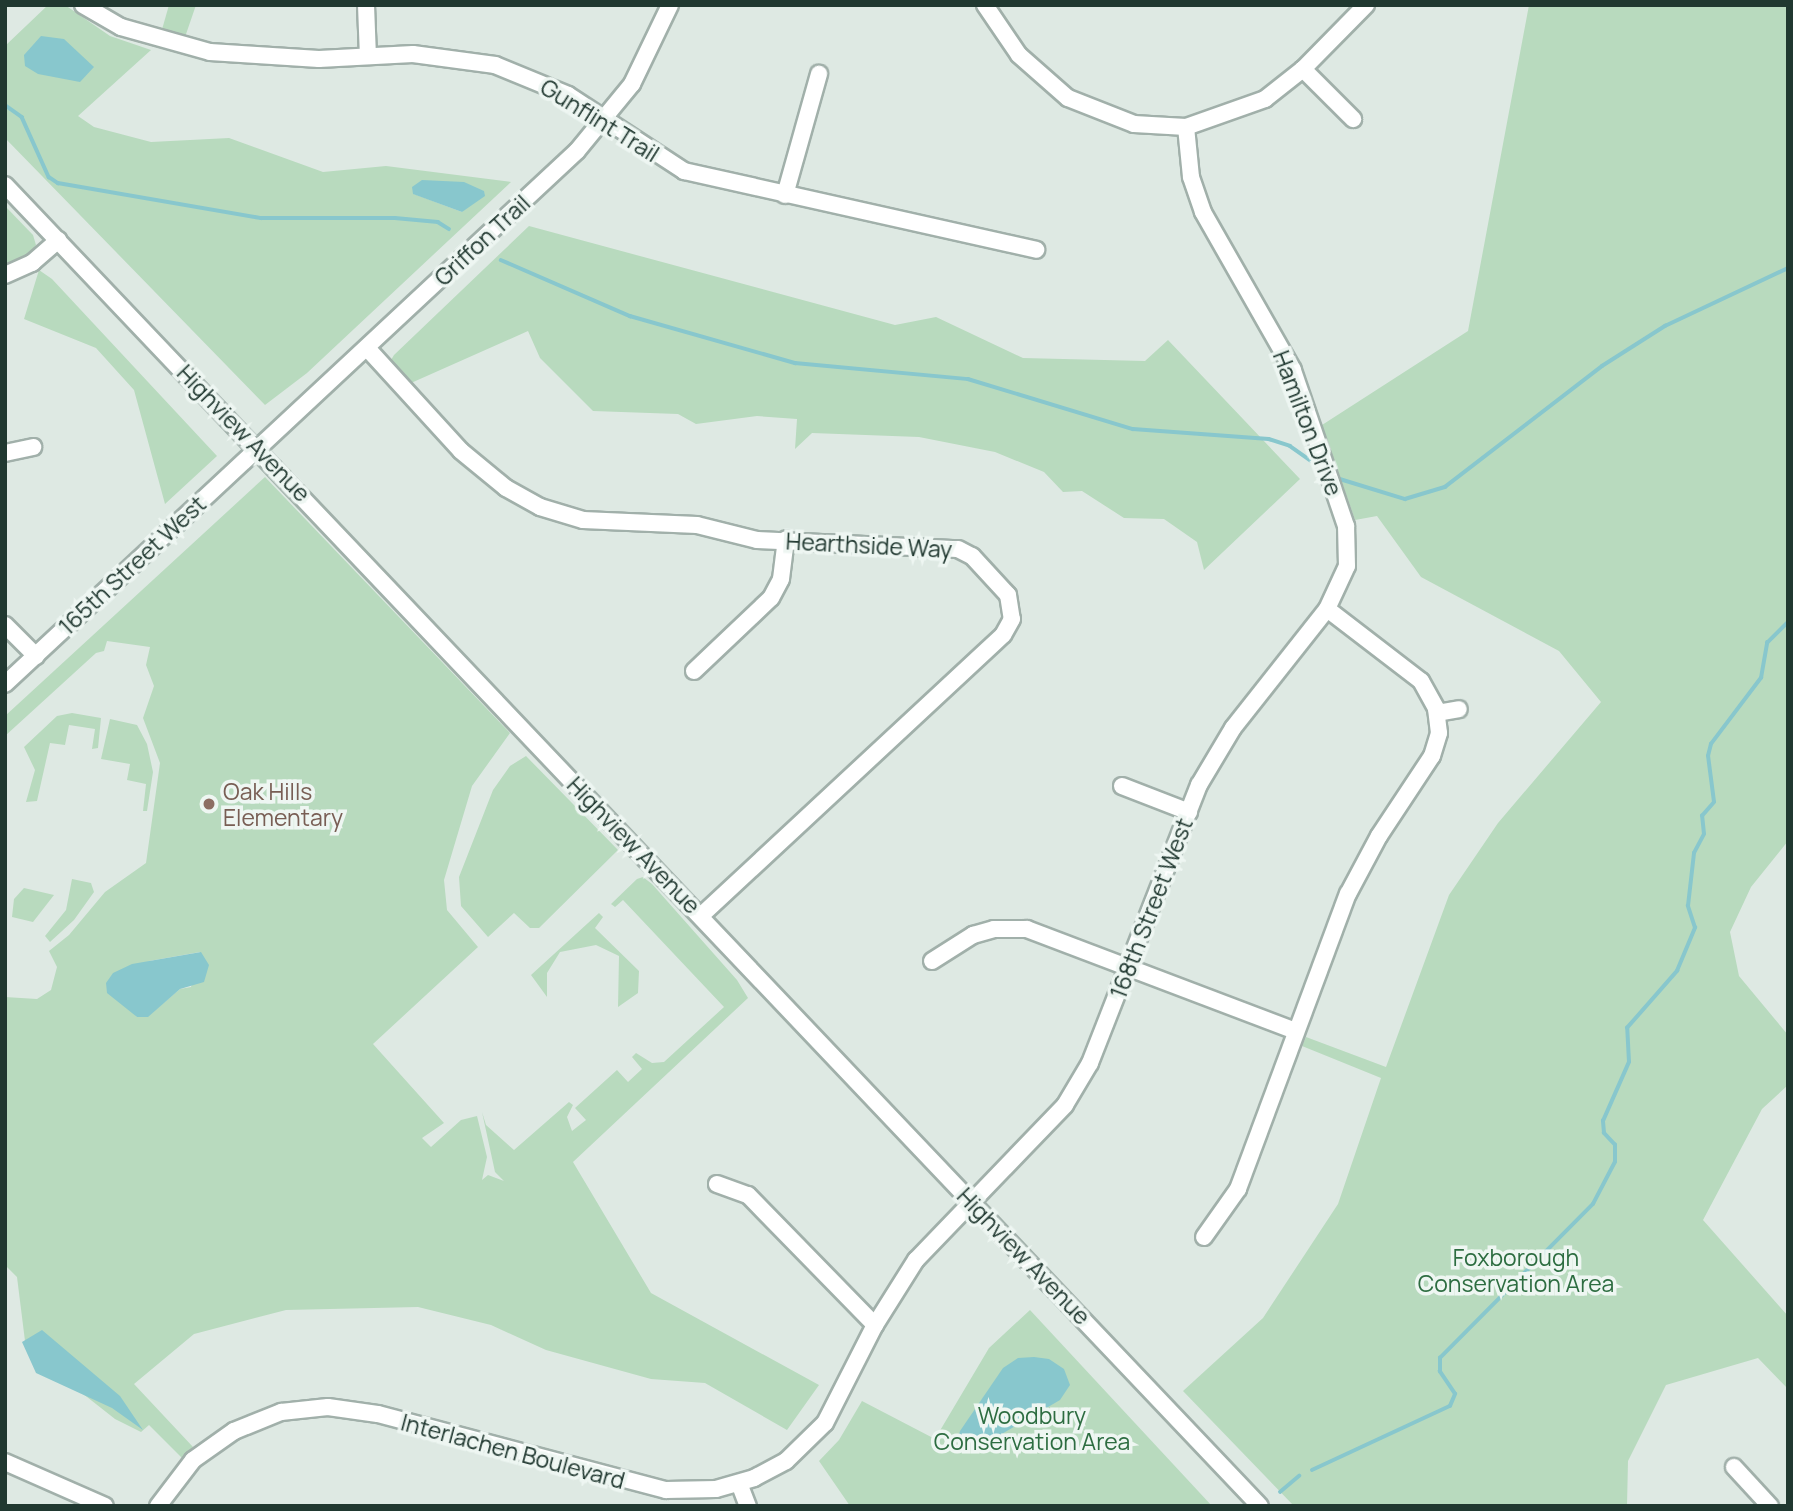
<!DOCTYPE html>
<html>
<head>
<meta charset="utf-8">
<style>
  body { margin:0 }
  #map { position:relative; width:1793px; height:1511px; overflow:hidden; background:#dee9e3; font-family:Manrope,sans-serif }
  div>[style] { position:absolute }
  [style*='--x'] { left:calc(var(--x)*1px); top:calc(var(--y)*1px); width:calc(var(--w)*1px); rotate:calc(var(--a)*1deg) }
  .green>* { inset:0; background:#b8dabe }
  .water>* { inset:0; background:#88c7cd }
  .stream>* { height:3.5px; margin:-1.75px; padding:0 1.75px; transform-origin:1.75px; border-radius:1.75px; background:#88c7cd }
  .roads { filter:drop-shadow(2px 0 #a1b0aa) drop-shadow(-2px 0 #a1b0aa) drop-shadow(0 2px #a1b0aa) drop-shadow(0 -2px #a1b0aa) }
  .minor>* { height:16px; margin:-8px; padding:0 8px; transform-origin:8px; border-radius:8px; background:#fff }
  .dots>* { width:19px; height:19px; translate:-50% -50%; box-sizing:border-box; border:4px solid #eef6f2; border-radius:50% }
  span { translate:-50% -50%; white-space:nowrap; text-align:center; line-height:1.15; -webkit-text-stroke:7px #eef6f2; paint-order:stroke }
  .street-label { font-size:23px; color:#203830 }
  .education-label { font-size:23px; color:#785e54 }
  .left { translate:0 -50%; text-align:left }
  .park-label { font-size:23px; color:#2d6d41 }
  .frame { position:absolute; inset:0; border:7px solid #203830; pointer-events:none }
</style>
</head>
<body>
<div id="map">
  <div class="green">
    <div style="clip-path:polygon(evenodd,48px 5px,65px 5px,110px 36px,151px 50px,78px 116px,94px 127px,151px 142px,229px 138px,323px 172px,386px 166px,511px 182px,307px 373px,265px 405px,5px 138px,5px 46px,48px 5px,445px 182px,475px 188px,462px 212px,414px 194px,445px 182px)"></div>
    <div style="clip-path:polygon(169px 5px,196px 5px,184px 40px,161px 33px)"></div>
    <div style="clip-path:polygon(1529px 5px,1788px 5px,1788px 841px,1751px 887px,1730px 932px,1739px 976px,1788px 1035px,1788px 1085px,1762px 1109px,1703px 1220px,1788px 1316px,1788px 1389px,1758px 1358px,1666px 1385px,1628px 1461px,1627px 1506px,1294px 1506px,1183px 1391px,1263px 1318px,1338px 1204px,1381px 1078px,1302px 1046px,1306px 1037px,1386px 1067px,1449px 895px,1498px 823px,1601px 702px,1559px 651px,1421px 577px,1377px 516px,1355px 520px,1322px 425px,1468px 331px)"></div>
    <div style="clip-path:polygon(5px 206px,33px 235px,36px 245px,26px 259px,5px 268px)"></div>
    <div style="clip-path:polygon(529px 226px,895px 325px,936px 317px,1023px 358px,1145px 361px,1168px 340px,1300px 479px,1204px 570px,1197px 542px,1164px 519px,1124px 518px,1082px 491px,1063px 492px,1044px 472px,995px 452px,919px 437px,812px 433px,795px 449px,797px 419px,757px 416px,696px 424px,678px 414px,593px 411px,540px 358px,528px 331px,411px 383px,391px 360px,394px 355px)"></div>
    <div style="clip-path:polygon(39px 270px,52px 279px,217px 456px,165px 504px,134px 390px,96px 348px,24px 319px)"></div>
    <div style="clip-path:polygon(evenodd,265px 477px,510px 733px,472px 786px,444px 880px,447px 910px,478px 947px,373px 1044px,444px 1123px,422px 1138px,431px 1147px,461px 1120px,477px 1116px,487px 1157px,482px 1180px,488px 1175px,504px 1181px,495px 1172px,482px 1112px,486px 1125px,514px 1150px,569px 1102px,573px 1105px,567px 1117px,572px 1131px,586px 1120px,575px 1108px,617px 1070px,628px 1082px,642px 1069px,632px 1057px,636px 1053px,652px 1063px,664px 1062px,724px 1007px,623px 900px,615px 907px,611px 904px,637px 879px,643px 877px,652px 884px,737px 980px,748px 998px,573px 1162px,651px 1293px,819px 1385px,787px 1430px,705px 1383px,651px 1379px,546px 1350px,491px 1325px,418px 1307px,286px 1310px,194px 1334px,134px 1384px,193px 1447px,182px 1458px,149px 1425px,141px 1432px,115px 1419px,26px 1349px,17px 1277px,5px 1265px,5px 997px,37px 999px,51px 990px,57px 967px,49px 951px,69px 935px,105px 892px,146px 863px,160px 763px,143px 718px,154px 686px,146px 665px,150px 647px,107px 641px,104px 651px,96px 653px,5px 736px,5px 716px,265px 477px,200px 952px,191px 987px,180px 989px,148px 1016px,137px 1017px,128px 1006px,149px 961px,200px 952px)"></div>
    <div style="clip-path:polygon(72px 713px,101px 718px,98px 748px,92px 749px,95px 729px,69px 725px,65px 745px,50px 743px,37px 801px,26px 802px,35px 770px,24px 747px,57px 716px)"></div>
    <div style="clip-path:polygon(110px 719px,137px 725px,147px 744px,153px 772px,147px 811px,143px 811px,146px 784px,127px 780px,130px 764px,101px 759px)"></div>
    <div style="clip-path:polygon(526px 756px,618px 850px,539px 928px,530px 928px,514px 913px,488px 937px,461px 906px,459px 877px,493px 790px,510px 766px)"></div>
    <div style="clip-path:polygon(72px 879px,91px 883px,94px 892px,74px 920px,50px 942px,45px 936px,66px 910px)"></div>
    <div style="clip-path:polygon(24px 888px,54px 895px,33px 922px,12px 917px,14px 899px)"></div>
    <div style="clip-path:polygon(599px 913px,603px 917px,595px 928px,639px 971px,638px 993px,618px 1007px,619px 956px,596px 945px,560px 952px,547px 973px,547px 997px,531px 975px)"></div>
    <div style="clip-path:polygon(1030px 1310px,1212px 1506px,850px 1506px,819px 1461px,839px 1440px,862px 1401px,935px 1439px,989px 1348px)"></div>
  </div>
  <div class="water">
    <div style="clip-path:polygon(41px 36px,64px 39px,94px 67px,80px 82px,38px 74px,25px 66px,24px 55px)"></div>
    <div style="clip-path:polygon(422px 180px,464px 182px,484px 191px,485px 196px,462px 212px,413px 194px,412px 187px)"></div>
    <div style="clip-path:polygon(201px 952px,209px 965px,204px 982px,180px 989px,148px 1017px,137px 1017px,107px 993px,106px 983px,113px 973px,132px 964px)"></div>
    <div style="clip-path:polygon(42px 1330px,120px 1396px,143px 1430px,112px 1408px,36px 1373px,22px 1342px)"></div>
    <div style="clip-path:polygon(1034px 1357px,1049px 1359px,1064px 1369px,1070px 1385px,1060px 1400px,1000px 1435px,957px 1442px,960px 1431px,1003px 1368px,1018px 1358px)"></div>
  </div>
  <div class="stream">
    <div style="--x:5;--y:105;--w:21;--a:35"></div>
    <div style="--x:22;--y:117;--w:66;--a:65.8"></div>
    <div style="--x:49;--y:177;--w:11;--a:34"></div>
    <div style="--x:58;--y:183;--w:206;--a:9.8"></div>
    <div style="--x:261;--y:218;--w:134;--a:0"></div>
    <div style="--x:395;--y:218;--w:43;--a:5.3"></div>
    <div style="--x:438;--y:222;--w:13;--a:32"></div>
    <div style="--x:501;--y:260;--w:141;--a:23.5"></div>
    <div style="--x:630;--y:316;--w:172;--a:15.9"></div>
    <div style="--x:795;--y:363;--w:174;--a:5.3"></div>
    <div style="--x:968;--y:379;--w:172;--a:16.9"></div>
    <div style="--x:1133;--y:429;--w:136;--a:4.2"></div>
    <div style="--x:1269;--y:439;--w:22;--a:18"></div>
    <div style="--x:1290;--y:446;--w:38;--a:35"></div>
    <div style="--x:1340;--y:479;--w:68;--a:17.1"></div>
    <div style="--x:1405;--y:499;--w:42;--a:-16.7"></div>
    <div style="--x:1445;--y:487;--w:198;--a:-37.6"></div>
    <div style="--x:1602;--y:366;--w:75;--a:-32.4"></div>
    <div style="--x:1665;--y:326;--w:136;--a:-25.2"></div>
    <div style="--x:1312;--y:1470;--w:152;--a:-24.9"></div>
    <div style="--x:1450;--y:1406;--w:13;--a:-67"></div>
    <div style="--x:1455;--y:1394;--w:27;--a:-124"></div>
    <div style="--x:1440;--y:1372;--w:14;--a:-90"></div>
    <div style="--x:1440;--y:1358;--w:217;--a:-45.2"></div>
    <div style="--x:1593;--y:1204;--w:47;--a:-62.4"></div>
    <div style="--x:1615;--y:1162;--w:17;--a:-90"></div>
    <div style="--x:1615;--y:1145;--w:16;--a:-133"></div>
    <div style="--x:1604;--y:1133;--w:12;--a:-95"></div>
    <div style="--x:1603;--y:1121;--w:64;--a:-66.2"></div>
    <div style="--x:1629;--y:1062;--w:34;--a:-93"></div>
    <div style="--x:1627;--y:1028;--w:76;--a:-48.7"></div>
    <div style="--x:1677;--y:971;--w:47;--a:-67.3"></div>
    <div style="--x:1695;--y:928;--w:23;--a:-108"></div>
    <div style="--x:1688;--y:906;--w:53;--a:-83.5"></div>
    <div style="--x:1694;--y:853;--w:21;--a:-62"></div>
    <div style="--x:1704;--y:834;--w:18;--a:-96"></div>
    <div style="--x:1702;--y:816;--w:18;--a:-49"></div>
    <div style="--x:1714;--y:802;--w:46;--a:-97.4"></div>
    <div style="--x:1708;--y:756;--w:12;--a:-76"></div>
    <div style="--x:1711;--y:744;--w:83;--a:-52.9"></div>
    <div style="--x:1761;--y:678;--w:36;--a:-80"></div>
    <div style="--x:1767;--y:643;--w:30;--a:-45"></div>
    <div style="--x:1280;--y:1492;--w:25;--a:-40"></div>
  </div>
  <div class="roads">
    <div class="minor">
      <div style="--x:83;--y:5;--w:44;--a:30.1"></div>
      <div style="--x:121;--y:27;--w:92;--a:15.7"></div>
      <div style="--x:210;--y:52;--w:109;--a:3.7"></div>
      <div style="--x:319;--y:59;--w:94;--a:-3"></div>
      <div style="--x:413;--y:54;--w:83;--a:7.6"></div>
      <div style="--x:495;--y:65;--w:79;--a:22.3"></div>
      <div style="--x:568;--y:95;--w:139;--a:33.2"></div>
      <div style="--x:684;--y:171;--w:361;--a:12.6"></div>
      <div style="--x:366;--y:5;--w:51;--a:87.8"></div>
      <div style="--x:985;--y:5;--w:60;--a:55.8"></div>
      <div style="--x:1019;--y:55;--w:65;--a:41.3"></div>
      <div style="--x:1068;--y:98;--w:71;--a:21.5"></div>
      <div style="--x:1134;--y:124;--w:52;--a:3.3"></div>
      <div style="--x:1186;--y:127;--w:84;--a:-19.5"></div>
      <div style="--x:1265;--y:99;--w:48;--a:-38.3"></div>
      <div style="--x:1303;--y:69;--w:90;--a:-45.5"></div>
      <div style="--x:1303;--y:69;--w:71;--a:45"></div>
      <div style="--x:5;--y:185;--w:1822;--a:46.47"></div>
      <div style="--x:785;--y:195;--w:126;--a:-74.3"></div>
      <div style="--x:5;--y:275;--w:30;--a:-24"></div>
      <div style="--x:32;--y:263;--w:35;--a:-41"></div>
      <div style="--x:367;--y:348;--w:139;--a:47.6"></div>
      <div style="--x:461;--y:451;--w:58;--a:39.4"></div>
      <div style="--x:506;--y:488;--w:39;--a:29"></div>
      <div style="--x:540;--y:507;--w:45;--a:16.8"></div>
      <div style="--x:583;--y:520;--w:114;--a:2.5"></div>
      <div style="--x:697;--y:525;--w:62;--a:14"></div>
      <div style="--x:757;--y:540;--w:201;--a:2.6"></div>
      <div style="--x:958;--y:549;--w:16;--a:27"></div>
      <div style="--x:972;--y:556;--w:53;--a:47.3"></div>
      <div style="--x:1008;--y:595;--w:24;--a:81"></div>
      <div style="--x:1012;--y:619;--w:18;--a:119"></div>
      <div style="--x:1003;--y:635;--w:413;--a:137.1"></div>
      <div style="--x:5;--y:453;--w:29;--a:-12"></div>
      <div style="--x:5;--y:625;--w:44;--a:45"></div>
      <div style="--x:694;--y:671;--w:106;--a:-43.5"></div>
      <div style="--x:771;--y:598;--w:21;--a:-62"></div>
      <div style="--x:781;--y:579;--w:40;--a:-82.9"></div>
      <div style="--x:5;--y:684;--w:782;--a:-42.98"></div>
      <div style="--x:577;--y:151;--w:87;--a:-50.6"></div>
      <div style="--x:632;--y:84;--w:88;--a:-64.3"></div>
      <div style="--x:1437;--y:713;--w:22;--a:-10"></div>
      <div style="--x:1122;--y:786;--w:72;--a:21.2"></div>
      <div style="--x:932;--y:961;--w:49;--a:-32.4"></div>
      <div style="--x:973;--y:935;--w:22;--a:-16"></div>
      <div style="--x:994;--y:929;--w:33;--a:0"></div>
      <div style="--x:1027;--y:929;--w:287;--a:20.8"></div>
      <div style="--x:717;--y:1184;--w:33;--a:20"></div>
      <div style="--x:748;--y:1195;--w:182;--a:45.7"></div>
      <div style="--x:1204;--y:1237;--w:59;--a:-54.7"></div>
      <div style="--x:1238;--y:1189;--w:315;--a:-69.6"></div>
      <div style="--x:1348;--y:894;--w:66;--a:-61.9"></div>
      <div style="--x:1379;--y:836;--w:96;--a:-56.5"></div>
      <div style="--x:1432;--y:756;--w:24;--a:-73"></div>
      <div style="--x:1439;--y:733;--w:25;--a:-97"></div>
      <div style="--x:1436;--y:708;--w:31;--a:-119"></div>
      <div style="--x:1421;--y:681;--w:118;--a:-142.5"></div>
      <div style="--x:5;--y:1462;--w:109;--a:23.7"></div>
      <div style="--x:1734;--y:1467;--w:53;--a:47.3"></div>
      <div style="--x:739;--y:1483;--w:25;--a:69"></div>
      <div style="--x:158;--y:1506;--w:58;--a:-52.7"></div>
      <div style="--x:193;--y:1460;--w:50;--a:-35.3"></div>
      <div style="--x:234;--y:1431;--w:51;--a:-22"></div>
      <div style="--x:281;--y:1412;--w:47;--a:-6.1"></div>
      <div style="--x:328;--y:1407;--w:50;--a:8"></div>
      <div style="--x:378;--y:1414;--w:298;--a:14.8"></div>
      <div style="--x:666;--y:1490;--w:50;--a:-1.1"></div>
      <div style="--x:716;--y:1489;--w:40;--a:-16"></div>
      <div style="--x:754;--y:1478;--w:36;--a:-28"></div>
      <div style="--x:786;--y:1461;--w:54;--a:-44.3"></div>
      <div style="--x:825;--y:1423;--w:110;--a:-63"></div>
      <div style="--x:875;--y:1325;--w:77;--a:-57.8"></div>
      <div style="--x:916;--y:1260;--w:215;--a:-46.1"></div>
      <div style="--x:1065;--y:1105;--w:49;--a:-59.2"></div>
      <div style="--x:1090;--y:1063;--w:299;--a:-68.6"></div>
      <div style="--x:1199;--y:785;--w:66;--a:-59.2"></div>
      <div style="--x:1233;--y:728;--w:152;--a:-51.7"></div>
      <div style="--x:1327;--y:609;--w:47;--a:-65.1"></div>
      <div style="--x:1347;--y:566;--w:40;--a:-91.4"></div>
      <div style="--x:1346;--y:526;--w:165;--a:-108.8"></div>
      <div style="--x:1293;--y:370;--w:182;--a:-119.7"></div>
      <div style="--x:1203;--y:212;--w:37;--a:-109"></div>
      <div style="--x:1191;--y:177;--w:50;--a:-95.7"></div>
    </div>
  </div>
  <div class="dots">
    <div style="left:209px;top:804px;background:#8d6e63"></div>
  </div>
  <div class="street-label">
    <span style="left:600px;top:120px;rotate:32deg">Gunflint Trail</span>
    <span style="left:482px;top:240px;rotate:-43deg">Griffon Trail</span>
    <span style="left:1308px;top:423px;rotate:69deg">Hamilton Drive</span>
    <span style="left:244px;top:433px;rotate:46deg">Highview Avenue</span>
    <span style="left:869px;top:545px;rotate:3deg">Hearthside Way</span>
    <span style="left:132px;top:565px;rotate:-43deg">165th Street West</span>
    <span style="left:634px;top:845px;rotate:46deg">Highview Avenue</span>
    <span style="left:1151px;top:908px;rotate:-69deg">168th Street West</span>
    <span style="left:1024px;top:1256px;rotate:46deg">Highview Avenue</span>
    <span style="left:513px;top:1451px;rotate:15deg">Interlachen Boulevard</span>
  </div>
  <div class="education-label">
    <span class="left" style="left:223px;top:804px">Oak Hills<br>Elementary</span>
  </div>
  <div class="park-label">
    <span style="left:1516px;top:1270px">Foxborough<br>Conservation Area</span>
    <span style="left:1032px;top:1428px">Woodbury<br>Conservation Area</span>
  </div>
  <div class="frame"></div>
</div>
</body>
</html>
